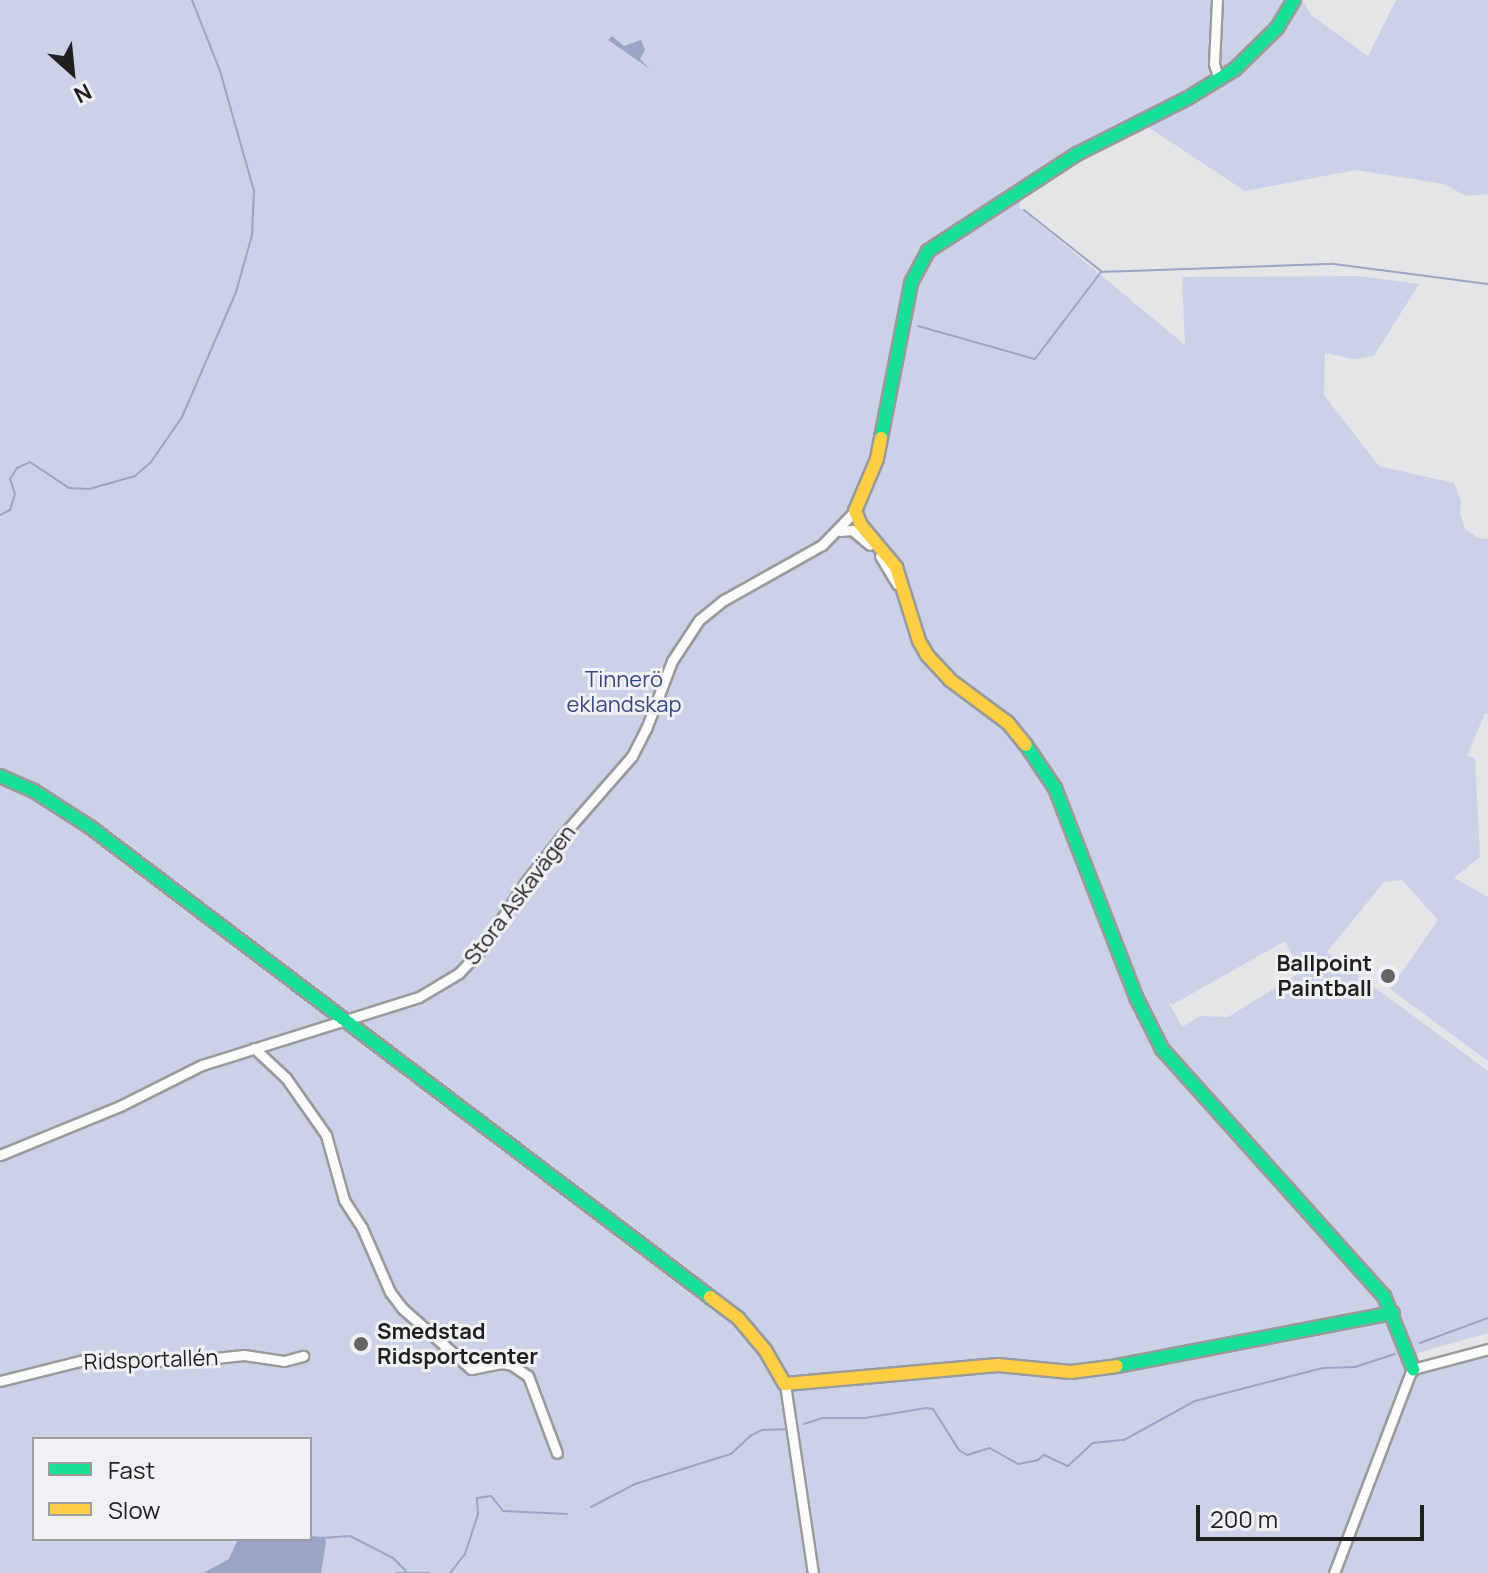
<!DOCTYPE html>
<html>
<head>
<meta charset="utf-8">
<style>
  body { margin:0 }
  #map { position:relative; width:1488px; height:1573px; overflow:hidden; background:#e4e5e6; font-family:Manrope,sans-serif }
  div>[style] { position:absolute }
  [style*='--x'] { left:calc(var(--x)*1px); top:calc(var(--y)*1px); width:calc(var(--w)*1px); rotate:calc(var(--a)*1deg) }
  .green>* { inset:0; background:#cbd2e8 }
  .water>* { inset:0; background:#9aa5c5 }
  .stream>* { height:2px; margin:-1px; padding:0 1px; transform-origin:1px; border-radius:1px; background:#9aa5c5 }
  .roads { filter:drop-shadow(2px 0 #999a9b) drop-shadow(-2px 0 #999a9b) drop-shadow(0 2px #999a9b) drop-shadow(0 -2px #999a9b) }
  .street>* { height:9px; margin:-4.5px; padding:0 4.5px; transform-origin:4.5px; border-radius:4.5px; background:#fbfbfb }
  .fast>* { height:12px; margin:-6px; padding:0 6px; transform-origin:6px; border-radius:6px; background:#16e098 }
  .slow>* { height:12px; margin:-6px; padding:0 6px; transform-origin:6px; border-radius:6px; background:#ffcf43 }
  .dots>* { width:22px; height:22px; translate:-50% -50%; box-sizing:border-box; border:4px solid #f0f1f4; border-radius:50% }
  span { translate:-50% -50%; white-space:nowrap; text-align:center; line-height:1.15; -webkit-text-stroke:6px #f0f1f4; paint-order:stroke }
  .park-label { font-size:22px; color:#384783 }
  .street-label { font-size:22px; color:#1f1f20 }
  .poi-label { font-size:22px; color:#1f1f20; font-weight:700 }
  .right { translate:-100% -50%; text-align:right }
  .left { translate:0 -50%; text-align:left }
  .legend { position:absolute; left:32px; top:1437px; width:280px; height:104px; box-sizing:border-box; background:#f0f1f4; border:2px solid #9c9d9f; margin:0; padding:10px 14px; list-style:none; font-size:24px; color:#1f1f20 }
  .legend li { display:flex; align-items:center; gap:16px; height:40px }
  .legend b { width:40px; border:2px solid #9c9d9f }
  .north { position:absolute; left:32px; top:32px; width:80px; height:80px; -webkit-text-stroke:6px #f0f1f4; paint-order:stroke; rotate:153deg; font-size:22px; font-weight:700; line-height:32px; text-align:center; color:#1f1f20 }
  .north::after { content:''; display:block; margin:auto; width:28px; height:36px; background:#1f1f20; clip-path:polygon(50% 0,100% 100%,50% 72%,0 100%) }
  .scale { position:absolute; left:1196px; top:1505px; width:228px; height:36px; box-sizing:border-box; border:4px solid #1f1f20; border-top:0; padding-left:10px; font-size:24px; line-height:28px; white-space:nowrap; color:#1f1f20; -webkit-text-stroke:6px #f0f1f4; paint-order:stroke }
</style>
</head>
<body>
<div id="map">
  <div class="green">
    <div style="clip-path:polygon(evenodd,0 0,1303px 0,1311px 15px,1368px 56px,1396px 0,1488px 0,1488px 194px,1466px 196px,1444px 184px,1356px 170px,1245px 191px,1145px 125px,1025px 186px,1019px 207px,1185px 345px,1182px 277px,1359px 276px,1419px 284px,1374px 356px,1354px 359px,1325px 353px,1324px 395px,1379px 466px,1454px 483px,1461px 500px,1460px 513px,1465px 529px,1478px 538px,1488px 539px,1488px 714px,1485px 713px,1467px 756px,1475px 758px,1480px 857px,1454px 878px,1488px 897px,1488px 1061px,1390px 989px,1438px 920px,1402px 880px,1384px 882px,1327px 952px,1488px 1071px,1488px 1333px,1417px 1353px,1420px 1363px,1488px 1349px,1488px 1573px,0 1573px,0 0,1285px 941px,1301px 972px,1228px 1017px,1200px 1016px,1182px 1027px,1167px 999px,1172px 1005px,1285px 941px,0 0,34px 1439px,310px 1439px,310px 1539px,34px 1539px,34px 1439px)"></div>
  </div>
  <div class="water">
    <div style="clip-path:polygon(612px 36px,624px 46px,641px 40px,645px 50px,640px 59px,650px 69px,608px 40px)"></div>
    <div style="clip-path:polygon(310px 1536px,324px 1537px,326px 1542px,321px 1573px,203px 1573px,229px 1559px,238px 1539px,310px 1539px)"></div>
  </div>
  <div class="stream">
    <div style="--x:1024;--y:210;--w:98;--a:38.4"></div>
    <div style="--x:918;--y:326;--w:122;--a:15.8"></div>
    <div style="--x:1035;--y:359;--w:109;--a:-52.8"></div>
    <div style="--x:1101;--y:272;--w:233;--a:-2"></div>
    <div style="--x:1334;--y:264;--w:155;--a:7.4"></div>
    <div style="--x:0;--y:515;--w:11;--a:-27"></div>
    <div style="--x:10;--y:510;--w:17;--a:-73"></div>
    <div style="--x:15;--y:494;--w:16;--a:-108"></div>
    <div style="--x:10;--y:479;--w:13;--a:-58"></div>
    <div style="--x:17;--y:468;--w:14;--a:-25"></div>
    <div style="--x:30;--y:462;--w:47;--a:33.7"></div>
    <div style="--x:69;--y:488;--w:20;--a:3"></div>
    <div style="--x:89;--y:489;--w:48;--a:-15.8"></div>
    <div style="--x:135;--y:476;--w:21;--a:-41"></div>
    <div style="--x:151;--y:462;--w:55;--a:-55.4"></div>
    <div style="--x:182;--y:417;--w:136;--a:-66.6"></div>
    <div style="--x:236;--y:292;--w:59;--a:-74.3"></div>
    <div style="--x:252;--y:235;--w:44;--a:-87.4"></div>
    <div style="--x:254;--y:191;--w:125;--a:-105.8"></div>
    <div style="--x:220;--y:71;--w:76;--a:-111.5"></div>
    <div style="--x:1420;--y:1343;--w:72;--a:-20.2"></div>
    <div style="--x:804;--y:1424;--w:19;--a:-18"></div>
    <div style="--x:822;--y:1418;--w:43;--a:0"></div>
    <div style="--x:865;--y:1418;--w:62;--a:-9.3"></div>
    <div style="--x:926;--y:1408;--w:7;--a:8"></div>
    <div style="--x:933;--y:1409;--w:49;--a:57.6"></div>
    <div style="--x:959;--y:1450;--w:9;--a:32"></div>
    <div style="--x:967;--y:1455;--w:24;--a:-17"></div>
    <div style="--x:990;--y:1448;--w:32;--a:30"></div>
    <div style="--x:1018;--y:1464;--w:20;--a:-11"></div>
    <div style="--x:1038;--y:1460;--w:8;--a:-40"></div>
    <div style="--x:1044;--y:1455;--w:26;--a:25"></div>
    <div style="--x:1068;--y:1466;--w:34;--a:-43"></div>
    <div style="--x:1093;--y:1443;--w:31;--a:-6"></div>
    <div style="--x:1124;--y:1440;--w:81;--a:-28.8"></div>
    <div style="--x:1195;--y:1401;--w:132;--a:-14.5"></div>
    <div style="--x:1323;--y:1368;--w:32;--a:-2"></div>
    <div style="--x:1355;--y:1367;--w:42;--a:-18"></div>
    <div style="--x:591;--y:1507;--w:50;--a:-27.6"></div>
    <div style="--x:635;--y:1484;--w:101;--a:-17.4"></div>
    <div style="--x:731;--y:1454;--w:26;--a:-43"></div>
    <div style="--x:750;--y:1436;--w:13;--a:-27"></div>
    <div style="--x:762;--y:1430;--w:23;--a:-2"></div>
    <div style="--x:322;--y:1538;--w:28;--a:-4"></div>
    <div style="--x:350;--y:1536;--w:48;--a:27.1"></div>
    <div style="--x:393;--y:1558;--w:18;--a:45"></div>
    <div style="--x:396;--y:1573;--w:33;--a:0"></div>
    <div style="--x:450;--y:1573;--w:24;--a:-52"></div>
    <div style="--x:465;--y:1554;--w:42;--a:-72"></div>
    <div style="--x:478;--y:1514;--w:16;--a:-94"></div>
    <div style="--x:477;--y:1498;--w:14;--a:-8"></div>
    <div style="--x:491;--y:1496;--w:19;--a:51"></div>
    <div style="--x:503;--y:1511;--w:64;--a:2.7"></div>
  </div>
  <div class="roads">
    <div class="street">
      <div style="--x:1217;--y:0;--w:64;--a:92.7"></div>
      <div style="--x:1214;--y:64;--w:16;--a:72"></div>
      <div style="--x:840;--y:531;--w:12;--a:-5"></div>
      <div style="--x:852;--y:530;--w:23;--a:40"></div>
      <div style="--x:880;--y:556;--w:33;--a:59"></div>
      <div style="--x:254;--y:1048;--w:44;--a:43.2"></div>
      <div style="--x:286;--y:1078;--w:70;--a:54.9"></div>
      <div style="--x:326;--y:1135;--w:67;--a:74.5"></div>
      <div style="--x:344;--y:1200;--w:33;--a:57"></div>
      <div style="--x:362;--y:1228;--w:70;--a:66.4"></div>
      <div style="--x:390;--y:1292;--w:21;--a:53"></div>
      <div style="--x:403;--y:1309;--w:91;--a:41.4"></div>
      <div style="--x:471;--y:1369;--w:31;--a:-11"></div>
      <div style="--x:501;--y:1363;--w:11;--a:10"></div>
      <div style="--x:512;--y:1365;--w:19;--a:35"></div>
      <div style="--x:528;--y:1376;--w:82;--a:69.4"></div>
      <div style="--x:0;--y:1155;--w:130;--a:-22.2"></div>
      <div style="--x:120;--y:1106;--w:92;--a:-26.6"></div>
      <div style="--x:202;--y:1065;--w:227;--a:-17.4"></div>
      <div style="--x:419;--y:997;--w:47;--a:-31"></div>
      <div style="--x:459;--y:973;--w:35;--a:-47"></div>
      <div style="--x:483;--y:947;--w:77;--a:-56.7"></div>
      <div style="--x:525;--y:883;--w:60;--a:-51.8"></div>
      <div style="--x:562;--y:836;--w:106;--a:-48.8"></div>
      <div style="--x:632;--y:756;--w:30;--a:-63"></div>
      <div style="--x:646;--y:729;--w:73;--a:-69.1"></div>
      <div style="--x:672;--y:661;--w:49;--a:-56.6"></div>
      <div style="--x:699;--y:620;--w:32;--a:-39"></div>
      <div style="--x:724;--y:600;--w:112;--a:-29.3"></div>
      <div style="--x:822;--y:545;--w:47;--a:-45.9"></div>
      <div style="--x:0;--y:1381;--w:87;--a:-14"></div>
      <div style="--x:84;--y:1360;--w:103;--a:0.6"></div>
      <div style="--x:187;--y:1361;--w:57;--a:-6"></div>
      <div style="--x:244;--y:1355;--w:40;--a:8.5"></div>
      <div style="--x:284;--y:1361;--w:20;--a:-15"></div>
      <div style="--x:785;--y:1384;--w:191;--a:81.6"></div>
      <div style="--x:1334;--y:1573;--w:213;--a:-69.1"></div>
      <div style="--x:1410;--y:1374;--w:6;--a:-59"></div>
      <div style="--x:1413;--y:1369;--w:78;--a:-14.9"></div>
    </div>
    <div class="fast">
      <div style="--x:881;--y:438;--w:158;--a:-79"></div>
      <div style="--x:911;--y:283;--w:36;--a:-62"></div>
      <div style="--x:928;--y:251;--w:178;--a:-33.1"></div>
      <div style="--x:1077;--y:154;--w:124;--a:-26.8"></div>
      <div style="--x:1188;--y:98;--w:55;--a:-31.7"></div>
      <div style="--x:1235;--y:69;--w:59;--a:-44.3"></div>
      <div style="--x:1277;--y:28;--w:33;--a:-59"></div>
      <div style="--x:1026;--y:745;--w:52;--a:56"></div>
      <div style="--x:1055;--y:788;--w:226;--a:68.8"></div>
      <div style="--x:1137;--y:999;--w:56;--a:63.4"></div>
      <div style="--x:1162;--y:1049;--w:332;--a:48.1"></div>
      <div style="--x:1384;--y:1296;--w:79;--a:68.3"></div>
      <div style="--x:0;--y:776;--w:37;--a:24"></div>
      <div style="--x:34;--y:791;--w:67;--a:32.7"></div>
      <div style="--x:90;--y:827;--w:778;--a:37.16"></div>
      <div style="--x:1117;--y:1366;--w:281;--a:-10.9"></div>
    </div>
    <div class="slow">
      <div style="--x:881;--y:438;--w:21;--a:101"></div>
      <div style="--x:877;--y:459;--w:56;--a:112.9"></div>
      <div style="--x:855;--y:511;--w:15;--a:67"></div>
      <div style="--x:861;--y:525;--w:55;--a:50.2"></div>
      <div style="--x:896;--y:567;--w:77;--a:72.7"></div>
      <div style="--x:919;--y:641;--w:16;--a:60"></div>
      <div style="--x:927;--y:655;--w:34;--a:47"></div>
      <div style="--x:950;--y:680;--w:72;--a:36.6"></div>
      <div style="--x:1008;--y:723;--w:28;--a:51"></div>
      <div style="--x:710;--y:1297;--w:35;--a:37"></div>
      <div style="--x:738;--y:1318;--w:42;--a:49.8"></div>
      <div style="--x:765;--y:1350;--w:39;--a:60"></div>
      <div style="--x:785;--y:1384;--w:214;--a:-5.1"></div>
      <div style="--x:998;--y:1365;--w:73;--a:5.5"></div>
      <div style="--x:1071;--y:1372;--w:46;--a:-7.4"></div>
    </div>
  </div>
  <div class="dots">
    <div style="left:1388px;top:976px;background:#646465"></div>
    <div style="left:361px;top:1344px;background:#646465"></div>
  </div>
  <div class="park-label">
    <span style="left:624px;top:692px">Tinnerö<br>eklandskap</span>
  </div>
  <div class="street-label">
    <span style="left:520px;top:895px;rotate:-53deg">Stora Askavägen</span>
    <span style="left:151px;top:1360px;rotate:-2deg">Ridsportallén</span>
  </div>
  <div class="poi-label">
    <span class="right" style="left:1372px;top:976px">Ballpoint<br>Paintball</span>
    <span class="left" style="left:377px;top:1344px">Smedstad<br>Ridsportcenter</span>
  </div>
  <ul class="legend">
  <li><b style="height:10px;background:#16e098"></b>Fast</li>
  <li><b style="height:10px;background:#ffcf43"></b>Slow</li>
  </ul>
  <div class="north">N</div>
  <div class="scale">200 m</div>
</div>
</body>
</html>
